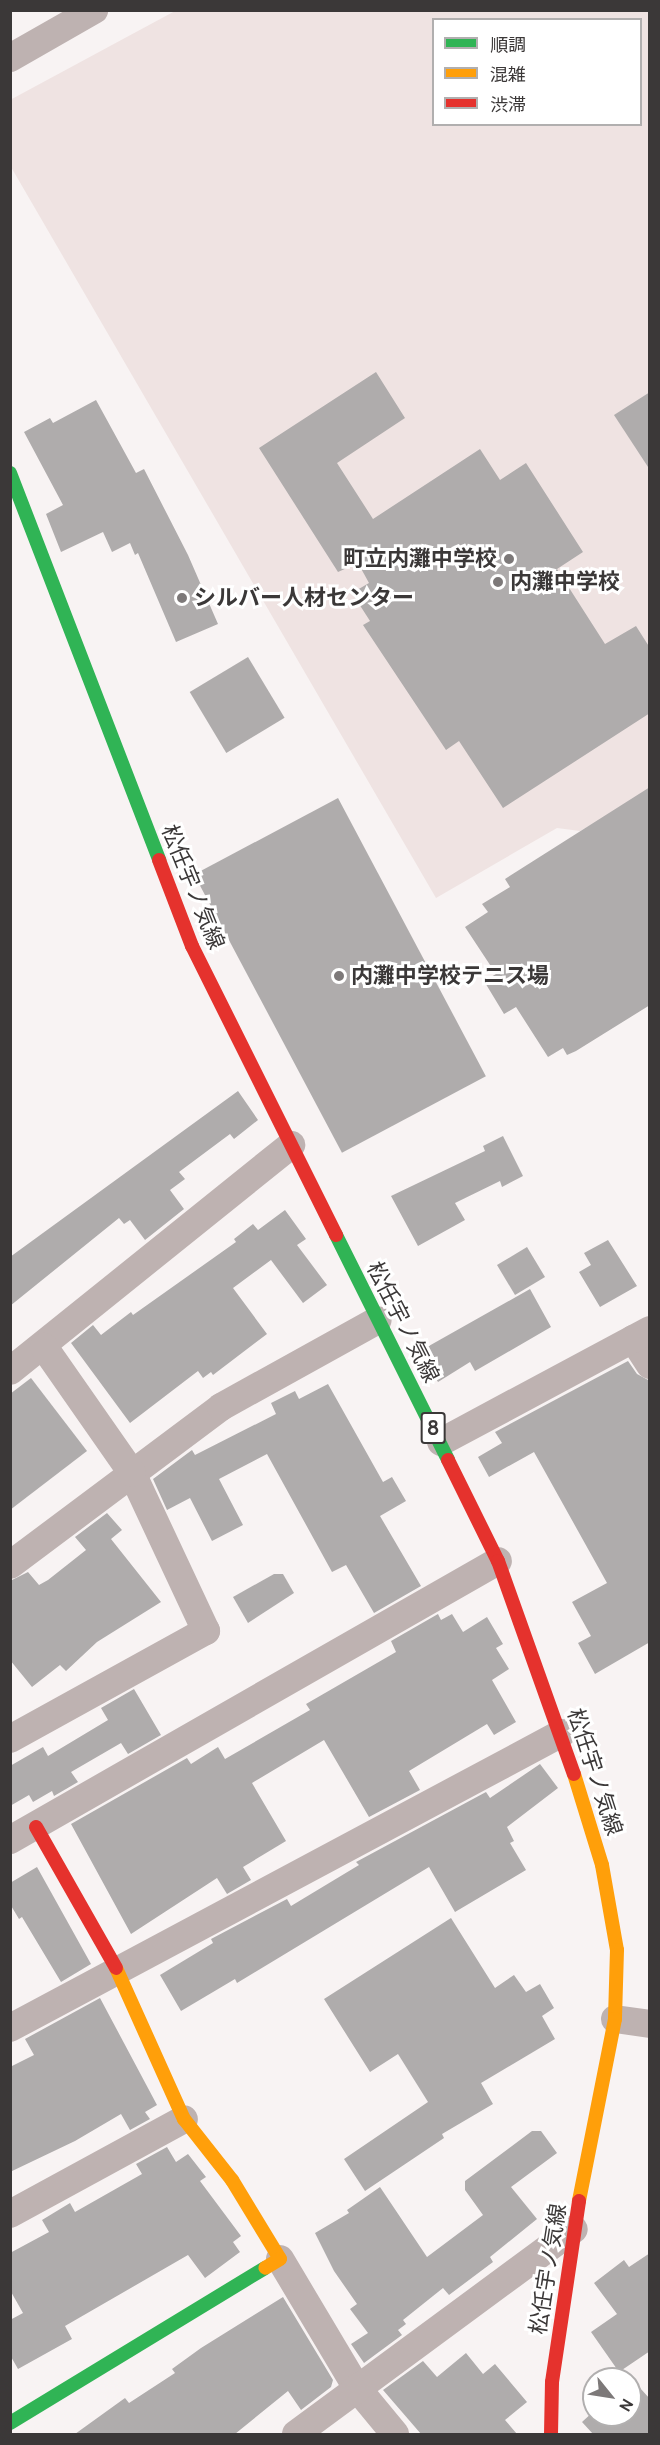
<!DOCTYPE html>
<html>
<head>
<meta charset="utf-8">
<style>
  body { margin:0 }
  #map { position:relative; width:660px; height:2445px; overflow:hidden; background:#f8f3f3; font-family:Cabin,"Noto Sans JP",sans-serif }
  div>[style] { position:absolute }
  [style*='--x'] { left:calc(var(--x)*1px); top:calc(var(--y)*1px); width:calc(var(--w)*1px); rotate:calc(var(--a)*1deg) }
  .built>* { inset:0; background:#efe3e2 }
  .building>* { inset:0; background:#afacac; transform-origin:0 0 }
  .street>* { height:28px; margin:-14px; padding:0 14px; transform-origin:14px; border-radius:14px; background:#beb2b1 }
  .fast>* { height:14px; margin:-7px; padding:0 7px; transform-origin:7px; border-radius:7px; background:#30b455 }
  .slow>* { height:14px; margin:-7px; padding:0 7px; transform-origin:7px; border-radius:7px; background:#ff9f0a }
  .jam>* { height:14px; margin:-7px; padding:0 7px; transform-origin:7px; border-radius:7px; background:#e5322d }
  .dots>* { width:16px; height:16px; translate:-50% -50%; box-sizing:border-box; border:3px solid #fff; border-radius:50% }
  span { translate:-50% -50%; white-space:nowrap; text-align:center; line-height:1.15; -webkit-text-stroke:6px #fff; paint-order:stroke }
  .shield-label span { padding:2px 4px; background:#fff; border:2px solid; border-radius:4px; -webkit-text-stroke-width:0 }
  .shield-label { font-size:21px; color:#3b3838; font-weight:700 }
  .poi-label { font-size:22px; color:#3b3838; font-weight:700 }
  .right { translate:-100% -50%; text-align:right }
  .left { translate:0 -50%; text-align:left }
  .street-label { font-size:22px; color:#3b3838 }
  .frame { position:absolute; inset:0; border:12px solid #3b3838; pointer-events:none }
  .legend { position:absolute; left:432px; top:18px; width:210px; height:108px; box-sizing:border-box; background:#fff; border:2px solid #b1afaf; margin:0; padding:8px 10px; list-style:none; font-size:18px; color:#3b3838 }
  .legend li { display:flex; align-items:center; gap:12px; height:30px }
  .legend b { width:30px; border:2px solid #b1afaf }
  .north { position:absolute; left:582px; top:2367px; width:60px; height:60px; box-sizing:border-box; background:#fff; border:2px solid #b1afaf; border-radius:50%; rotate:120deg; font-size:16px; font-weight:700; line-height:24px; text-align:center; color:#3b3838 }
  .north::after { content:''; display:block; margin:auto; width:21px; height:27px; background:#7d7979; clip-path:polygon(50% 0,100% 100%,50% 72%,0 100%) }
</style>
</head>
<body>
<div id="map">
  <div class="built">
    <div style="clip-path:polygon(evenodd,175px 11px,649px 11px,649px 793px,580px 831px,557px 828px,436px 898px,11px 167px,10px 100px,175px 11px,434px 20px,640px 20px,640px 124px,434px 124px,434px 20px)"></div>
  </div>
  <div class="building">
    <div style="clip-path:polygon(376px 372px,405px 418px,337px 463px,373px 519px,480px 449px,500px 480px,526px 463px,583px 552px,557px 569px,605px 644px,636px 626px,650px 648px,650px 713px,503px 808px,459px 741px,446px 750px,363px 625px,370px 621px,352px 593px,369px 583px,358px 563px,338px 572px,259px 448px)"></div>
    <div style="clip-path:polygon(650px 392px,650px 470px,614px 415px)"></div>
    <div style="clip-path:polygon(96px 400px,136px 473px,144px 469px,188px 555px,218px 624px,176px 642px,138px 553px,135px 555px,130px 543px,112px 552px,103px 532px,61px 552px,46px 514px,63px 505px,24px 432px,50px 418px,53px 423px)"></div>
    <div style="left:248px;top:657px;width:71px;height:68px;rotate:59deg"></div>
    <div style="clip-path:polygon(650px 787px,650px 1005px,576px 1051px,567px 1055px,563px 1048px,548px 1057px,516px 1007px,504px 1014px,484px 981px,496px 974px,465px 927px,488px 912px,482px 904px,510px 887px,505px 879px)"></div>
    <div style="left:338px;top:798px;width:315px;height:163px;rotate:62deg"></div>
    <div style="clip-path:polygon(238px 1091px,258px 1120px,234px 1139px,230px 1134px,179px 1172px,185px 1179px,170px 1190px,184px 1209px,145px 1240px,130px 1220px,124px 1224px,119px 1218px,10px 1306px,10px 1257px)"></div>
    <div style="clip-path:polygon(503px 1136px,523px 1176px,502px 1187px,500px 1181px,455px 1203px,465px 1220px,418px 1246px,391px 1196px,485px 1151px,483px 1146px)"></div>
    <div style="clip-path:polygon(285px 1210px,306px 1239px,297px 1245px,327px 1285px,303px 1303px,271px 1260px,233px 1288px,267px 1334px,213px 1375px,211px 1372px,203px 1378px,198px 1371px,130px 1423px,71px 1343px,93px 1325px,101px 1335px,131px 1312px,133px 1315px,236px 1242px,234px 1239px,253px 1224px,258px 1230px)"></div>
    <div style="clip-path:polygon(608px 1240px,637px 1286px,600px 1307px,579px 1272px,591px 1265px,584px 1253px)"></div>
    <div style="left:527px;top:1247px;width:35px;height:35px;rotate:59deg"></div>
    <div style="clip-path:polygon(530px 1289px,551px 1327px,475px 1371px,470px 1362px,438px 1382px,420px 1351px)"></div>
    <div style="clip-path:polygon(628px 1361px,637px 1374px,650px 1381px,650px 1642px,595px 1674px,578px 1643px,591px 1636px,572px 1602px,607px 1583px,534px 1452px,489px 1477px,478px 1457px,502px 1443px,495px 1432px)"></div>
    <div style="clip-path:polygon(31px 1378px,87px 1451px,10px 1510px,10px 1394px)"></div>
    <div style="clip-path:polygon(328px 1384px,383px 1482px,392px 1477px,406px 1501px,380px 1516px,421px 1586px,374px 1613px,346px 1565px,332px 1572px,267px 1454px,219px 1479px,243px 1525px,212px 1541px,190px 1498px,167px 1510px,153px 1479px,192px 1450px,195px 1455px,276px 1414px,271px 1403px,295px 1391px,299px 1399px)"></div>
    <div style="clip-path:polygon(107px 1513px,122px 1530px,111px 1539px,161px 1602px,97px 1642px,66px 1671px,60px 1665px,32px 1687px,10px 1660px,10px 1581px,28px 1572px,39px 1585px,48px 1580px,86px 1550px,75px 1537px)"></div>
    <div style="clip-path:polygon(274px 1574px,283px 1574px,294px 1593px,248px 1623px,233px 1597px)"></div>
    <div style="clip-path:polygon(438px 1614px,441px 1620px,452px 1614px,463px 1632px,487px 1617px,503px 1644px,496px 1648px,509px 1669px,492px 1680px,516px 1722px,494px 1735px,487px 1724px,409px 1771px,420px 1790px,369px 1817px,324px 1740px,252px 1783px,286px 1841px,243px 1867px,251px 1880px,227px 1894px,217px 1878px,131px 1934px,71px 1824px,187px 1758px,191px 1764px,218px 1747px,225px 1759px,310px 1710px,306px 1704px,396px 1652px,391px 1641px)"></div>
    <div style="clip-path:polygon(134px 1689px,161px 1735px,128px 1754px,121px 1743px,71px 1772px,78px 1782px,54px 1796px,52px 1791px,33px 1802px,29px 1795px,10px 1806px,10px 1766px,43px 1747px,48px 1756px,108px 1720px,101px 1708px)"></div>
    <div style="clip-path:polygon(540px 1764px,558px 1788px,507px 1827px,514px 1841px,510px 1843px,526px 1870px,455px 1912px,429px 1867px,237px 1983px,235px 1979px,181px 2011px,160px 1975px,213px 1943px,211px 1939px,287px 1899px,291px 1906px,359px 1865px,356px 1862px,486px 1792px,490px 1798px)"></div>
    <div style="clip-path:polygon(37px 1867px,91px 1964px,61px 1982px,22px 1917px,19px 1919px,10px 1904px,10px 1883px)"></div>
    <div style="clip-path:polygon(451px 1918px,495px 1988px,514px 1975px,526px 1992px,540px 1984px,554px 2008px,542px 2016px,555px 2039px,481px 2083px,493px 2104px,442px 2134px,444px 2138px,365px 2191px,344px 2159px,428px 2102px,398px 2054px,370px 2072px,324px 1999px)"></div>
    <div style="clip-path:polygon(100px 1998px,157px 2105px,145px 2112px,150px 2119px,130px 2130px,121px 2114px,75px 2141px,10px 2172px,10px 2067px,34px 2055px,25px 2039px)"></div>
    <div style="clip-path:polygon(532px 2131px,541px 2131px,557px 2153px,511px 2187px,537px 2219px,490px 2257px,493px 2262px,449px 2295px,443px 2288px,403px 2320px,406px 2324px,398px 2330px,402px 2335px,364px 2363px,351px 2344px,368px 2333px,350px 2309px,357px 2304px,334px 2271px,315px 2233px,349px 2213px,347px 2210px,380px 2187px,427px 2257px,483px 2215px,465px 2190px,465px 2181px)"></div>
    <div style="clip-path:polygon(167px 2147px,176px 2162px,188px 2154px,206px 2177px,200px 2181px,241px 2236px,233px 2242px,240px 2252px,205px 2278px,188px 2255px,65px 2326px,72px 2339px,18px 2369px,10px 2355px,10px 2320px,23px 2313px,10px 2290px,10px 2253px,49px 2232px,42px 2220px,70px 2203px,75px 2212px,142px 2174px,136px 2164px)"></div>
    <div style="clip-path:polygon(650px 2253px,650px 2351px,619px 2372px,591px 2332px,617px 2314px,594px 2283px,624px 2260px,629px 2267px)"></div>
    <div style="clip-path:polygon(283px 2297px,333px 2380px,331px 2387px,301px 2410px,288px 2391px,235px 2434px,75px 2434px,125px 2398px,129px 2403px,175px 2373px,172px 2369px,201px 2348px)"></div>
    <div style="clip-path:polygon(466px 2353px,483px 2374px,495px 2364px,527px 2402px,505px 2420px,517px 2434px,421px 2434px,383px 2390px,423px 2361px,437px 2377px)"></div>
    <div style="clip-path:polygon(631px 2378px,650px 2399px,650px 2434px,593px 2434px,582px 2422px,594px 2411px,594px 2415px,630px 2415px)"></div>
  </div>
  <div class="street">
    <div style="--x:10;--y:58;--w:97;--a:-29.7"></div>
    <div style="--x:633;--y:1339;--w:31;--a:57"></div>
    <div style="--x:10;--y:1371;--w:361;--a:-38.8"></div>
    <div style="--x:441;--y:1442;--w:237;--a:-28.2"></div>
    <div style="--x:10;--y:1565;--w:264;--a:-36.8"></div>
    <div style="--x:221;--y:1407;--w:179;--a:-29"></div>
    <div style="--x:10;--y:1739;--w:224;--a:-28.9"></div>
    <div style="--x:206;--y:1631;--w:174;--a:-115.1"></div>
    <div style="--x:132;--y:1473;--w:154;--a:-124.9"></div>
    <div style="--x:10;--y:1840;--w:562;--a:-29.76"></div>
    <div style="--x:615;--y:2019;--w:35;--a:8"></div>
    <div style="--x:10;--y:2028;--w:626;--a:-28.12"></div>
    <div style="--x:10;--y:2214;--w:198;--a:-28.6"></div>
    <div style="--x:280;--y:2259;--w:150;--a:59.2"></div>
    <div style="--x:357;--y:2388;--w:60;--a:50.4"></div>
    <div style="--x:296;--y:2434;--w:345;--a:-36.4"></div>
  </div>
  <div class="fast">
    <div style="--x:10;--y:473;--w:415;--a:68.9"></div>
    <div style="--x:336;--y:1235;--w:251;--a:63.5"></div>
    <div style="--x:10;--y:2423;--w:298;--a:-31.3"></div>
  </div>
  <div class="slow">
    <div style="--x:574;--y:1774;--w:95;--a:72.9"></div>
    <div style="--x:602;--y:1865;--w:86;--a:80"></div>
    <div style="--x:617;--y:1950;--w:69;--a:91.7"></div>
    <div style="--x:615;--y:2019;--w:186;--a:101.2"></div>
    <div style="--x:116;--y:1968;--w:166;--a:65.8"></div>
    <div style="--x:184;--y:2119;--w:78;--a:51.8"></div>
    <div style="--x:232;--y:2180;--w:92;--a:58.7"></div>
    <div style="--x:280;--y:2259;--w:17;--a:149"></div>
  </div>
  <div class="jam">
    <div style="--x:159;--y:860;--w:92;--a:69"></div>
    <div style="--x:192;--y:946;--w:323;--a:63.5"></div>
    <div style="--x:448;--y:1460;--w:113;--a:63.7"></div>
    <div style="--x:498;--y:1561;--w:226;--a:70.4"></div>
    <div style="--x:36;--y:1827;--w:162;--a:60.4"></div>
    <div style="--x:551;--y:2434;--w:52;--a:-88.9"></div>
    <div style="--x:552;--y:2382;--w:183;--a:-81.5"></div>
  </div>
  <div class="dots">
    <div style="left:509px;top:559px;background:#7d7979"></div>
    <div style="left:498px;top:582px;background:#7d7979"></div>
    <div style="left:182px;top:598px;background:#7d7979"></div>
    <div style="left:339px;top:976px;background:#7d7979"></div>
  </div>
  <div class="shield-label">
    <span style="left:433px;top:1428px">8</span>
  </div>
  <div class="poi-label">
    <span class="right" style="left:497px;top:559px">町立内灘中学校</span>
    <span class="left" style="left:510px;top:582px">内灘中学校</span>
    <span class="left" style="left:194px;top:598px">シルバー人材センター</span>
    <span class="left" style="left:351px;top:976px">内灘中学校テニス場</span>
  </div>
  <div class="street-label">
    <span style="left:193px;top:887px;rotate:68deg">松任宇ノ気線</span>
    <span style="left:403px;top:1322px;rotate:63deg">松任宇ノ気線</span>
    <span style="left:595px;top:1772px;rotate:72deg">松任宇ノ気線</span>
    <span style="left:548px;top:2269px;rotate:-81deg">松任宇ノ気線</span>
  </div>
  <div class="frame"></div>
  <ul class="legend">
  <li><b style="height:8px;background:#30b455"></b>順調</li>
  <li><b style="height:8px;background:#ff9f0a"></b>混雑</li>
  <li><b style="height:8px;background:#e5322d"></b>渋滞</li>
  </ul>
  <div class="north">N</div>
</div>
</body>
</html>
